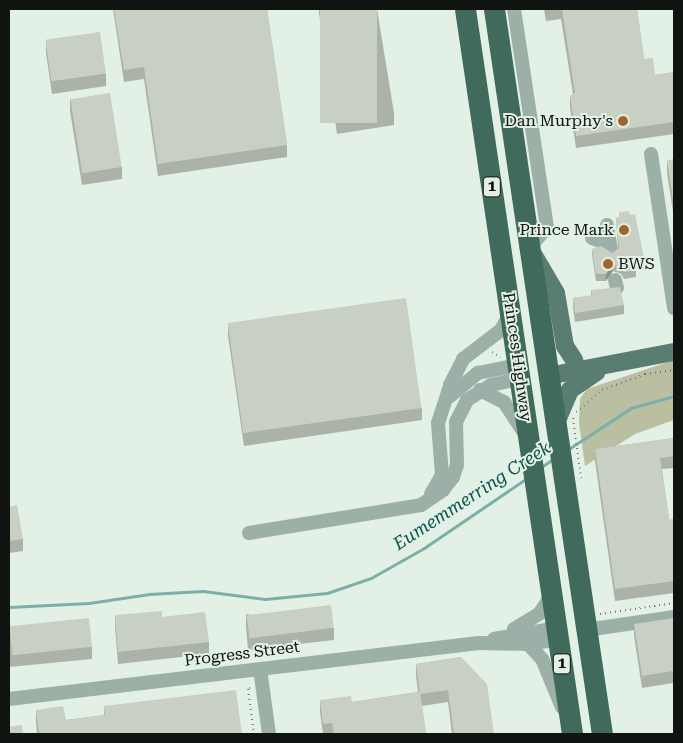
<!DOCTYPE html>
<html>
<head>
<meta charset="utf-8">
<style>
  body { margin:0 }
  #map { position:relative; width:683px; height:743px; overflow:hidden; background:#e3f0e6; font-family:"Roboto Serif",serif }
  div>[style] { position:absolute }
  [style*='--x'] { left:calc(var(--x)*1px); top:calc(var(--y)*1px); width:calc(var(--w)*1px); rotate:calc(var(--a)*1deg) }
  .green>* { inset:0; background:#babfa2 }
  .stream>* { height:3px; margin:-1.5px; padding:0 1.5px; transform-origin:1.5px; border-radius:1.5px; background:#7dafaa }
  .path>* { height:2px; margin-top:-1px; transform-origin:0; background:repeating-linear-gradient(90deg,#707872 0 1px,transparent 0 5px) }
  .minor>* { height:14px; margin:-7px; padding:0 7px; transform-origin:7px; border-radius:7px; background:#9cb0a8 }
  .major>* { height:18px; margin:-9px; padding:0 9px; transform-origin:9px; border-radius:9px; background:#597d70 }
  .highway>* { height:21px; margin:-10.5px; padding:0 10.5px; transform-origin:10.5px; border-radius:10.5px; background:#406b5c }
  .wall>* { inset:0; background:#abb3a8 }
  .shaded-wall>* { inset:0; background:#8b9288 }
  .building>* { inset:0; background:#c7d0c3; transform-origin:0 0 }
  .dots>* { width:14px; height:14px; translate:-50% -50%; box-sizing:border-box; border:2px solid #e3f0e6; border-radius:50% }
  span { translate:-50% -50%; white-space:nowrap; text-align:center; line-height:1.15; -webkit-text-stroke:4px #e3f0e6; paint-order:stroke }
  .shield-label span { padding:1px 4px; background:#e3f0e6; border:1px solid; border-radius:4px; -webkit-text-stroke-width:0 }
  .shield-label { font-size:15px; color:#0f1410; font-weight:700 }
  .poi-label { font-size:16px; color:#0f1410 }
  .right { translate:-100% -50%; text-align:right }
  .left { translate:0 -50%; text-align:left }
  .street-label { font-size:16px; color:#0f1410 }
  .water-label { font-size:18px; color:#0a5450; font-style:italic }
  .frame { position:absolute; inset:0; border:10px solid #0f1410; pointer-events:none }
</style>
</head>
<body>
<div id="map">
  <div class="green">
    <div style="clip-path:polygon(674px 360px,674px 420px,635px 434px,585px 466px,579px 423px,580px 399px,587px 389px)"></div>
  </div>
  <div class="stream">
    <div style="--x:567;--y:450;--w:77;--a:-33.3"></div>
    <div style="--x:631;--y:408;--w:45;--a:-15.6"></div>
    <div style="--x:540;--y:468;--w:16;--a:-35"></div>
    <div style="--x:9;--y:607;--w:80;--a:-2.9"></div>
    <div style="--x:89;--y:603;--w:61;--a:-8.5"></div>
    <div style="--x:149;--y:594;--w:54;--a:-3.2"></div>
    <div style="--x:203;--y:591;--w:63;--a:7.4"></div>
    <div style="--x:265;--y:599;--w:62;--a:-5.5"></div>
    <div style="--x:327;--y:593;--w:46;--a:-18.8"></div>
    <div style="--x:371;--y:578;--w:61;--a:-29.5"></div>
    <div style="--x:424;--y:548;--w:125;--a:-34.2"></div>
  </div>
  <div class="path">
    <div style="--x:492;--y:352;--w:10;--a:29"></div>
    <div style="--x:576;--y:412;--w:34;--a:-40"></div>
    <div style="--x:602;--y:390;--w:46;--a:-20.4"></div>
    <div style="--x:645;--y:374;--w:29;--a:-8"></div>
    <div style="--x:573;--y:418;--w:61;--a:82.4"></div>
    <div style="--x:600;--y:614;--w:75;--a:-8.5"></div>
    <div style="--x:250;--y:688;--w:2;--a:153"></div>
    <div style="--x:248;--y:689;--w:45;--a:82.4"></div>
  </div>
  <div class="minor">
    <div style="--x:514;--y:9;--w:220;--a:81.4"></div>
    <div style="--x:547;--y:227;--w:26;--a:130"></div>
    <div style="--x:651;--y:154;--w:156;--a:81.5"></div>
    <div style="--x:607;--y:225;--w:26;--a:81"></div>
    <div style="--x:592;--y:238;--w:14;--a:21"></div>
    <div style="--x:605;--y:243;--w:10;--a:53"></div>
    <div style="--x:615;--y:280;--w:8;--a:76"></div>
    <div style="--x:480;--y:390;--w:27;--a:27"></div>
    <div style="--x:504;--y:402;--w:37;--a:57"></div>
    <div style="--x:449;--y:397;--w:38;--a:-40"></div>
    <div style="--x:478;--y:373;--w:41;--a:-11.3"></div>
    <div style="--x:431;--y:494;--w:22;--a:-60"></div>
    <div style="--x:442;--y:475;--w:52;--a:-94.4"></div>
    <div style="--x:438;--y:423;--w:40;--a:-72"></div>
    <div style="--x:450;--y:385;--w:29;--a:-63"></div>
    <div style="--x:463;--y:359;--w:48;--a:-37.3"></div>
    <div style="--x:501;--y:330;--w:19;--a:-62"></div>
    <div style="--x:249;--y:533;--w:174;--a:-9.2"></div>
    <div style="--x:421;--y:505;--w:27;--a:-34"></div>
    <div style="--x:443;--y:490;--w:16;--a:-52"></div>
    <div style="--x:453;--y:477;--w:13;--a:-72"></div>
    <div style="--x:457;--y:465;--w:43;--a:-91.3"></div>
    <div style="--x:456;--y:422;--w:25;--a:-63"></div>
    <div style="--x:467;--y:400;--w:28;--a:-32"></div>
    <div style="--x:491;--y:385;--w:30;--a:-12"></div>
    <div style="--x:514;--y:629;--w:29;--a:-31"></div>
    <div style="--x:539;--y:614;--w:23;--a:-56"></div>
    <div style="--x:586;--y:630;--w:89;--a:-8.4"></div>
    <div style="--x:494;--y:639;--w:64;--a:-9.9"></div>
    <div style="--x:528;--y:644;--w:21;--a:47"></div>
    <div style="--x:542;--y:659;--w:52;--a:67.4"></div>
    <div style="--x:260;--y:669;--w:66;--a:82.1"></div>
    <div style="--x:9;--y:699;--w:473;--a:-6.8"></div>
    <div style="--x:479;--y:643;--w:49;--a:1.2"></div>
    <div style="--x:528;--y:644;--w:30;--a:-9"></div>
  </div>
  <div class="major">
    <div style="--x:533;--y:254;--w:45;--a:59.5"></div>
    <div style="--x:556;--y:293;--w:54;--a:80.4"></div>
    <div style="--x:565;--y:346;--w:17;--a:57"></div>
    <div style="--x:548;--y:376;--w:128;--a:-10.8"></div>
    <div style="--x:556;--y:423;--w:36;--a:-67"></div>
    <div style="--x:570;--y:390;--w:32;--a:-34"></div>
  </div>
  <div class="highway">
    <div style="--x:465;--y:9;--w:733;--a:81.6"></div>
    <div style="--x:494;--y:9;--w:733;--a:81.53"></div>
  </div>
  <div class="wall">
    <div style="clip-path:polygon(113px 9px,267px 9px,287px 145px,287px 157px,158px 176px,144px 79px,124px 82px)"></div>
    <div style="clip-path:polygon(319px 9px,377px 9px,394px 113px,394px 125px,337px 134px,319px 13px)"></div>
    <div style="clip-path:polygon(544px 9px,637px 9px,644px 59px,655px 75px,674px 72px,674px 134px,576px 148px,570px 108px,570px 96px,573px 94px,561px 19px,546px 21px)"></div>
    <div style="clip-path:polygon(46px 41px,106px 74px,106px 86px,52px 94px,46px 53px)"></div>
    <div style="clip-path:polygon(70px 99px,122px 167px,122px 179px,82px 185px,70px 111px)"></div>
    <div style="clip-path:polygon(674px 159px,674px 218px,667px 173px,667px 161px)"></div>
    <div style="clip-path:polygon(619px 212px,630px 215px,644px 258px,644px 265px,636px 266px,636px 277px,624px 279px,621px 274px,613px 271px,606px 281px,596px 281px,592px 255px,592px 249px,612px 253px,618px 248px,616px 218px,619px 217px)"></div>
    <div style="clip-path:polygon(591px 290px,624px 305px,624px 314px,575px 322px,573px 307px,573px 298px,591px 296px)"></div>
    <div style="clip-path:polygon(228px 324px,422px 408px,422px 420px,244px 446px,228px 336px)"></div>
    <div style="clip-path:polygon(674px 438px,674px 468px,662px 469px,669px 520px,674px 519px,674px 593px,615px 601px,595px 461px,595px 449px)"></div>
    <div style="clip-path:polygon(9px 507px,23px 539px,23px 551px,9px 553px)"></div>
    <div style="clip-path:polygon(246px 614px,334px 628px,334px 640px,248px 650px,246px 626px)"></div>
    <div style="clip-path:polygon(115px 615px,162px 617px,209px 642px,209px 654px,118px 664px,115px 627px)"></div>
    <div style="clip-path:polygon(674px 618px,674px 689px,673px 683px,642px 688px,634px 636px,634px 624px)"></div>
    <div style="clip-path:polygon(9px 626px,92px 647px,92px 659px,9px 667px)"></div>
    <div style="clip-path:polygon(461px 657px,494px 734px,452px 734px,448px 702px,422px 706px,426px 734px,323px 734px,320px 712px,320px 700px,352px 702px,418px 692px,416px 676px,416px 664px)"></div>
    <div style="clip-path:polygon(104px 706px,242px 734px,37px 734px,36px 722px,36px 710px,66px 720px,104px 715px)"></div>
  </div>
  <div class="shaded-wall">
    <div style="clip-path:polygon(613px 265px,613px 271px,606px 281px,606px 274px)"></div>
  </div>
  <div class="building">
    <div style="clip-path:polygon(114px 9px,267px 9px,287px 145px,158px 164px,144px 67px,124px 70px)"></div>
    <div style="left:320px;top:9px;width:57px;height:114px"></div>
    <div style="clip-path:polygon(562px 9px,637px 9px,644px 59px,653px 58px,655px 75px,674px 72px,674px 122px,576px 136px,570px 96px,575px 93px)"></div>
    <div style="left:100px;top:32px;width:42px;height:55px;rotate:82deg"></div>
    <div style="left:110px;top:93px;width:75px;height:40px;rotate:81deg"></div>
    <div style="clip-path:polygon(674px 159px,674px 206px,667px 161px)"></div>
    <div style="clip-path:polygon(629px 211px,630px 215px,635px 214px,644px 258px,635px 259px,636px 270px,624px 272px,621px 267px,613px 265px,606px 274px,596px 274px,592px 249px,601px 246px,612px 253px,619px 248px,616px 218px,619px 217px,619px 212px)"></div>
    <div style="clip-path:polygon(620px 287px,624px 305px,575px 313px,573px 298px,592px 295px,591px 290px)"></div>
    <div style="left:406px;top:298px;width:111px;height:180px;rotate:82deg"></div>
    <div style="clip-path:polygon(674px 438px,674px 456px,660px 458px,669px 520px,674px 519px,674px 581px,615px 589px,595px 449px)"></div>
    <div style="clip-path:polygon(17px 505px,23px 539px,9px 541px,9px 507px)"></div>
    <div style="left:331px;top:605px;width:23px;height:85px;rotate:83deg"></div>
    <div style="clip-path:polygon(162px 611px,162px 617px,205px 612px,209px 642px,118px 652px,115px 615px)"></div>
    <div style="left:89px;top:618px;width:29px;height:80px;rotate:84deg"></div>
    <div style="clip-path:polygon(674px 618px,674px 677px,673px 671px,642px 676px,634px 624px)"></div>
    <div style="clip-path:polygon(461px 657px,487px 684px,494px 734px,454px 734px,448px 690px,420px 694px,416px 664px)"></div>
    <div style="clip-path:polygon(236px 690px,242px 734px,39px 734px,36px 710px,63px 706px,66px 720px,105px 715px,104px 706px)"></div>
    <div style="clip-path:polygon(420px 692px,426px 734px,334px 734px,332px 723px,323px 724px,320px 700px,351px 696px,352px 702px)"></div>
    <div style="clip-path:polygon(22px 725px,23px 734px,9px 734px,9px 727px)"></div>
  </div>
  <div class="dots">
    <div style="left:623px;top:121px;background:#a3652a"></div>
    <div style="left:624px;top:230px;background:#a3652a"></div>
    <div style="left:608px;top:264px;background:#a3652a"></div>
  </div>
  <div class="shield-label">
    <span style="left:492px;top:187px">1</span>
    <span style="left:562px;top:664px">1</span>
  </div>
  <div class="poi-label">
    <span class="right" style="left:613px;top:121px">Dan Murphy's</span>
    <span class="right" style="left:614px;top:230px">Prince Mark</span>
    <span class="left" style="left:618px;top:264px">BWS</span>
  </div>
  <div class="street-label">
    <span style="left:517px;top:357px;rotate:82deg">Princes Highway</span>
    <span style="left:242px;top:654px;rotate:-7deg">Progress Street</span>
  </div>
  <div class="water-label">
    <span style="left:472px;top:496px;rotate:-33deg">Eumemmerring Creek</span>
  </div>
  <div class="frame"></div>
</div>
</body>
</html>
